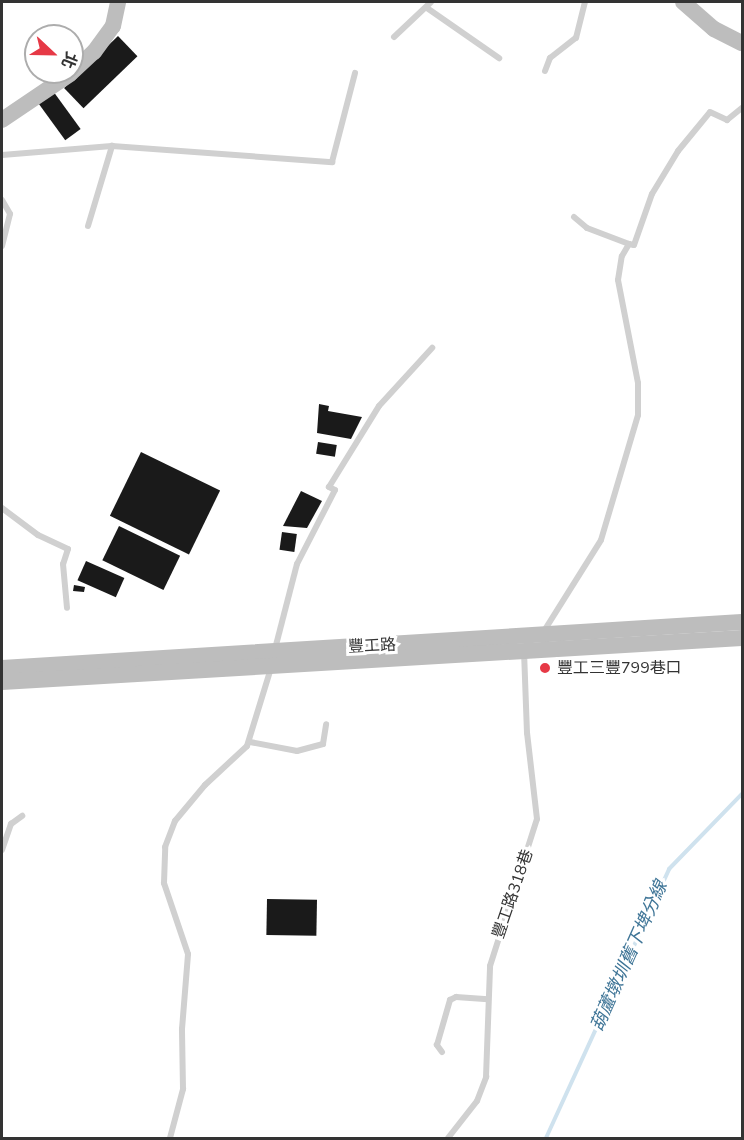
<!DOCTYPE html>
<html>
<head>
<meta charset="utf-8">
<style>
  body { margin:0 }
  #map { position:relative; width:744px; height:1140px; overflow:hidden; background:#fff; font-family:"Nunito Sans","Noto Sans TC",sans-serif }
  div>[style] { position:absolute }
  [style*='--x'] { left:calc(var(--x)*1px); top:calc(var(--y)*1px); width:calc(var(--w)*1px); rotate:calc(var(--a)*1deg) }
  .stream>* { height:4px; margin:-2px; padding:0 2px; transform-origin:2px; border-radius:2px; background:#cfe2ee }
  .building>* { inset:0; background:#1a1a1a; transform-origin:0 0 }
  .lane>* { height:6px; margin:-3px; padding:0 3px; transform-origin:3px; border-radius:3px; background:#d0d0d0 }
  .secondary>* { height:16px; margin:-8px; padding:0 8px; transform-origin:8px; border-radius:8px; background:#bdbdbd }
  .dots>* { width:16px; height:16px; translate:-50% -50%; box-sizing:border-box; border:3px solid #fff; border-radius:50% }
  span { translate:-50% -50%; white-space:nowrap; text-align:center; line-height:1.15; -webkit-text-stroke:6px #fff; paint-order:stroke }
  .street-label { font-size:16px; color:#333 }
  .poi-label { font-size:16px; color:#333 }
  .left { translate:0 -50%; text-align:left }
  .water-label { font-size:18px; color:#3f7597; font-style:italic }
  .frame { position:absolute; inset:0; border:3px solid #333; pointer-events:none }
  .north { position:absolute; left:24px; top:24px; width:60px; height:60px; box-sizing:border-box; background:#fff; border:2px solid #adadad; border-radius:50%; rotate:112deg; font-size:16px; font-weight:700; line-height:24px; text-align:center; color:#333 }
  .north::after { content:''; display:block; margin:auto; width:21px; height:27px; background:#e63946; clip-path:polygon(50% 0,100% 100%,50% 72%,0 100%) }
</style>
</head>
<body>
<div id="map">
  <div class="stream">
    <div style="--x:546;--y:1138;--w:296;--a:-65.4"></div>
    <div style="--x:669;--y:869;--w:105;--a:-45.8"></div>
  </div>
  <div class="building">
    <div style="left:118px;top:36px;width:28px;height:75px;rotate:46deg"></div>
    <div style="left:53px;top:91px;width:47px;height:19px;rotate:54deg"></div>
    <div style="clip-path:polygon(319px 404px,329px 406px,328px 411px,362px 417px,351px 439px,317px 433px)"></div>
    <div style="left:318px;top:442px;width:19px;height:12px;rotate:9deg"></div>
    <div style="left:141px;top:452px;width:88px;height:71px;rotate:26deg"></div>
    <div style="clip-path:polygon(301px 491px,322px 501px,307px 528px,283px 526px)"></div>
    <div style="left:119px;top:526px;width:68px;height:38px;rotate:26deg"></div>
    <div style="left:282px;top:532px;width:15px;height:18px;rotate:8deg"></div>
    <div style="left:86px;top:561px;width:42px;height:21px;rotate:24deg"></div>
    <div style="clip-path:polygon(74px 585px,85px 587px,84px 592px,73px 591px)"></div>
    <div style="left:267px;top:899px;width:50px;height:36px;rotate:1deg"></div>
  </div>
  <div class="lane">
    <div style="--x:427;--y:8;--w:88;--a:34.8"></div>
    <div style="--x:394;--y:37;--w:51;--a:-43.4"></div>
    <div style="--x:545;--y:71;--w:14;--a:-69"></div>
    <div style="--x:550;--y:58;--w:33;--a:-38"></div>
    <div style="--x:576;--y:38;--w:37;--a:-76"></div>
    <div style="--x:2;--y:155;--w:110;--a:-4.7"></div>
    <div style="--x:112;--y:146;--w:221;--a:4.2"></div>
    <div style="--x:332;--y:162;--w:92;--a:-75.5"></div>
    <div style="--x:2;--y:200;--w:16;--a:60"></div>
    <div style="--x:10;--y:214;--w:33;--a:104"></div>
    <div style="--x:574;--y:217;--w:17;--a:40"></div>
    <div style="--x:587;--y:228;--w:45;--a:20.9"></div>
    <div style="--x:88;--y:226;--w:84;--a:-73.3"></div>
    <div style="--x:2;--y:508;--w:45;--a:36.9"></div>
    <div style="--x:38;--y:535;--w:33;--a:25"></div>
    <div style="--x:68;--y:549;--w:16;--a:108"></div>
    <div style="--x:63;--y:564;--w:44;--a:84.8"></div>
    <div style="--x:544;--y:631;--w:107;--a:-57.9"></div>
    <div style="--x:601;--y:540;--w:130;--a:-73.5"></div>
    <div style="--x:638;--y:415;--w:32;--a:-90"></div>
    <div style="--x:638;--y:383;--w:105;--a:-101"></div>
    <div style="--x:618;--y:280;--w:24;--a:-81"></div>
    <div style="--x:622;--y:256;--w:14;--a:-60"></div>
    <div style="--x:629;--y:244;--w:5;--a:11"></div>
    <div style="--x:634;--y:245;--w:54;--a:-70.6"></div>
    <div style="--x:652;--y:194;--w:50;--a:-58.8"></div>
    <div style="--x:678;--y:151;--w:50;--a:-50.6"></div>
    <div style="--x:710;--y:112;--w:19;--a:25"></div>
    <div style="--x:727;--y:120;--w:19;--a:-39"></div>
    <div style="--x:275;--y:649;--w:88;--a:-75.5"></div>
    <div style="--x:297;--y:564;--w:83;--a:-62.8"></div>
    <div style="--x:335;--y:490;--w:7;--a:-153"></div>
    <div style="--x:329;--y:487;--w:95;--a:-58.3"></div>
    <div style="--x:379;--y:406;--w:79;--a:-47.6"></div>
    <div style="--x:250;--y:742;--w:48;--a:10.8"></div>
    <div style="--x:297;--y:751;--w:27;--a:-15"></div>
    <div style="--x:323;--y:744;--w:20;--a:-81"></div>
    <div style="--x:2;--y:850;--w:28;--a:-71"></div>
    <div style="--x:11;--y:824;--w:14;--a:-36"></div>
    <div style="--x:442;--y:1052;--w:9;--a:-126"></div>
    <div style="--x:437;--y:1045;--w:47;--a:-73.9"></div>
    <div style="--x:450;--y:1000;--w:7;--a:-27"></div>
    <div style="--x:456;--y:997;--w:32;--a:4"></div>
    <div style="--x:170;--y:1138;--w:51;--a:-75.1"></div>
    <div style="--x:183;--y:1089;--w:60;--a:-91"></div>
    <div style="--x:182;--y:1029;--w:75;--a:-85.4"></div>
    <div style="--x:188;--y:954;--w:75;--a:-108.7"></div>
    <div style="--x:164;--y:883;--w:36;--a:-88"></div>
    <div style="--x:165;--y:847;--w:28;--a:-69"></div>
    <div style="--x:175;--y:821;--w:47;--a:-50.2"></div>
    <div style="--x:205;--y:785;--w:57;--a:-42.9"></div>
    <div style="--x:247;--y:746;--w:82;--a:-72.9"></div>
    <div style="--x:448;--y:1138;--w:47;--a:-51.9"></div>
    <div style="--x:477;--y:1101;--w:26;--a:-69"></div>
    <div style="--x:486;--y:1077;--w:111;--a:-87.9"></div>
    <div style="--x:490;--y:966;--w:154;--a:-72.3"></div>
    <div style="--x:537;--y:819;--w:87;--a:-96.6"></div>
    <div style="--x:527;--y:733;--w:80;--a:-92.1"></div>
  </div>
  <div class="secondary">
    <div style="--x:683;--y:2;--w:41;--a:41.1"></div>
    <div style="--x:714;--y:29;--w:31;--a:27"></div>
    <div style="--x:2;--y:120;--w:82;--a:-34.1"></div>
    <div style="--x:70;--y:74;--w:33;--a:-43"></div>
    <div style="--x:94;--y:52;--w:32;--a:-54"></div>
    <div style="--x:113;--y:26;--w:25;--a:-78"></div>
    <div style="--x:2;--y:668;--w:741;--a:-3.56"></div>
    <div style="--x:2;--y:682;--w:741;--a:-3.4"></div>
  </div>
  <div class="dots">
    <div style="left:545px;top:668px;background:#e63946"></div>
  </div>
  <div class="street-label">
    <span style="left:372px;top:646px;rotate:-3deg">豐工路</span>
    <span style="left:513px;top:894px;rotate:-71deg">豐工路318巷</span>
  </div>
  <div class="poi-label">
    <span class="left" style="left:557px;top:668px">豐工三豐799巷口</span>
  </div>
  <div class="water-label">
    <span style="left:629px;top:956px;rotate:-66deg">葫蘆墩圳舊下埤分線</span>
  </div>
  <div class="frame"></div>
  <div class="north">北</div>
</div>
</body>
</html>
